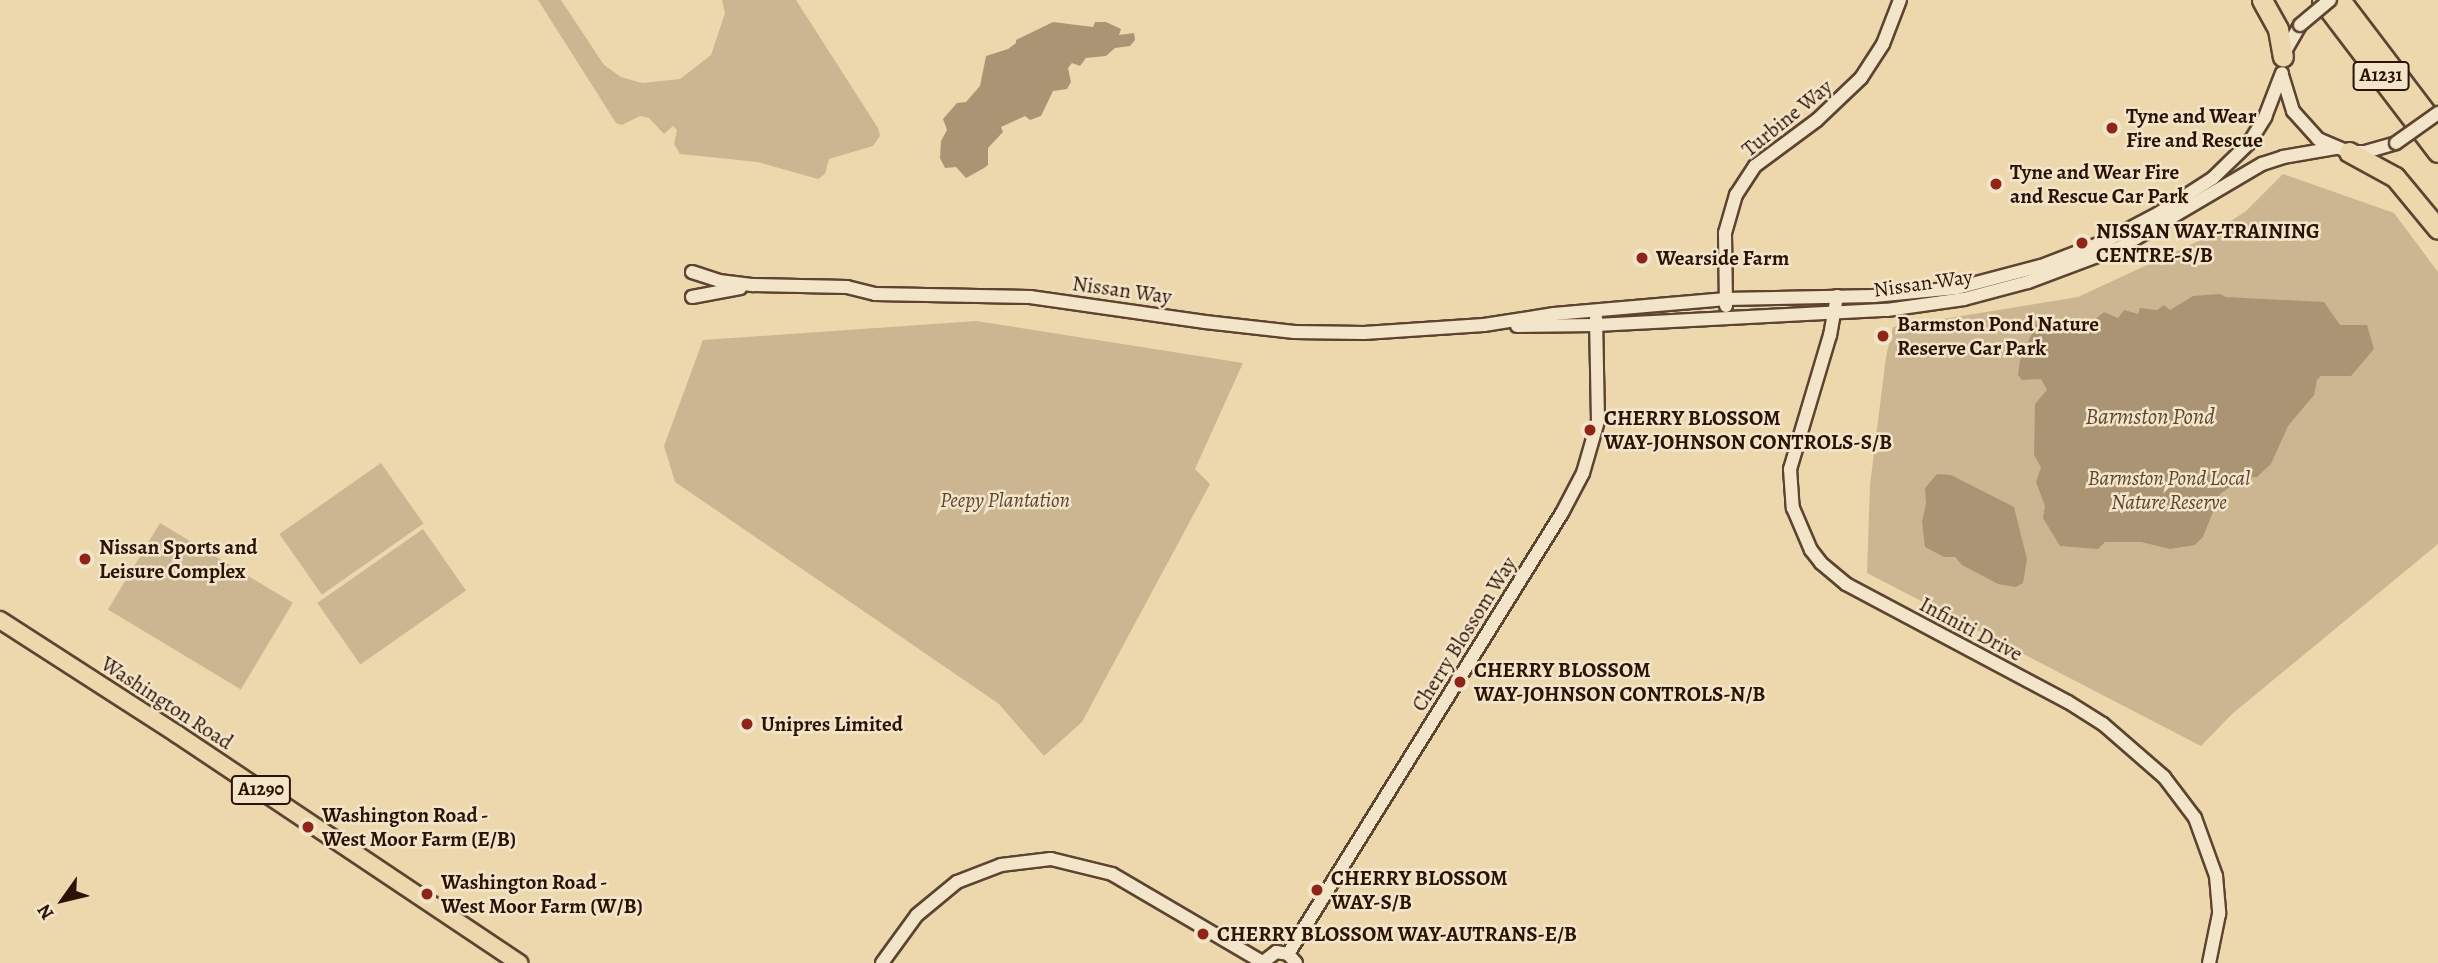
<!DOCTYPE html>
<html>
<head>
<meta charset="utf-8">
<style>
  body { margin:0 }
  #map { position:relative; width:2438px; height:963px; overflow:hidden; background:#edd7ad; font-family:Alegreya,serif }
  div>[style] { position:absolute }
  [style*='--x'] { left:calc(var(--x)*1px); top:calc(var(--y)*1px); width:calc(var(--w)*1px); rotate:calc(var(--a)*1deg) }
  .green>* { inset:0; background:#ccb691; transform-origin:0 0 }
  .water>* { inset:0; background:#ab9474 }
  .roads { filter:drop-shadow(2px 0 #5c4430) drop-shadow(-2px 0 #5c4430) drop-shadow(0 2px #5c4430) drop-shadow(0 -2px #5c4430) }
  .minor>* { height:12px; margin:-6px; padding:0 6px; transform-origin:6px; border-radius:6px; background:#f3e5ca }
  .major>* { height:16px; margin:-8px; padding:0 8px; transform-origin:8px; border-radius:8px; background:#edd7ad }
  .highway>* { height:19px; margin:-9.5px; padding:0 9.5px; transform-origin:9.5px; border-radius:9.5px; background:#edd7ad }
  .bridges { filter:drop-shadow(2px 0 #5c4430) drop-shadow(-2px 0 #5c4430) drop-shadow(0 2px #5c4430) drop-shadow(0 -2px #5c4430) }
  .minor-bridge>* { height:12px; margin:-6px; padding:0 6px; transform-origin:6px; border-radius:6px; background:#f3e5ca }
  .dots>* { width:19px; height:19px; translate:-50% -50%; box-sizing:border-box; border:4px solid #f3e5ca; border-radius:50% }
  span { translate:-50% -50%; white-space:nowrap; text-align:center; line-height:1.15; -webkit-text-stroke:5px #f3e5ca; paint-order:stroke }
  .shield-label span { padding:2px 5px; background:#f3e5ca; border:2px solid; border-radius:5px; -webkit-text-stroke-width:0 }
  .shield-label { font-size:19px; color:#2c1306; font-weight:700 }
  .poi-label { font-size:21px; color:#2c1306; font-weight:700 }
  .left { translate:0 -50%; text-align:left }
  .street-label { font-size:21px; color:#2c1306 }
  .park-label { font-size:21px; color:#5c4430; font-style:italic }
  .water-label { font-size:23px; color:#5f4732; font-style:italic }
  .north { position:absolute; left:28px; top:865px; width:70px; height:70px; -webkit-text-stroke:5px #f3e5ca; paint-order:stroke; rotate:236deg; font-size:19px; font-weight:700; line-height:28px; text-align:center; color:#2c1306 }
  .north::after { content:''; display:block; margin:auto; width:24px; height:32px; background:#2c1306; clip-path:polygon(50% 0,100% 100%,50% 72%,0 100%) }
</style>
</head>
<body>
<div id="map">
  <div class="green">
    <div style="clip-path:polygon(538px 0,561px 0,604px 65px,621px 77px,642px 83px,680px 79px,711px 55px,725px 13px,722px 0,796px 0,878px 128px,880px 136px,873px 146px,829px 159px,825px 174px,818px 179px,758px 162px,680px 154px,674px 144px,677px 130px,673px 126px,664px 134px,649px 118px,640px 116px,622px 125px,616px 123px)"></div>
    <div style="clip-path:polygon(2283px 174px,2394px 213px,2438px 272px,2438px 544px,2232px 714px,2201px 746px,1867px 573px,1870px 485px,1886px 357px,1893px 327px,2078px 297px,2205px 238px,2246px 211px)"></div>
    <div style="clip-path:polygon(976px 321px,1243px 363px,1195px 469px,1210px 484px,1082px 722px,1044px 756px,999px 704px,675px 482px,664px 446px,703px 340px)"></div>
    <div style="left:381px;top:463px;width:74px;height:124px;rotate:55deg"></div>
    <div style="left:160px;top:523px;width:155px;height:101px;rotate:31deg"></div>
    <div style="left:423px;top:529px;width:75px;height:129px;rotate:55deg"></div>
  </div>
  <div class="water">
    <div style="clip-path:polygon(1053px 22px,1093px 27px,1095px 22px,1106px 22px,1121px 29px,1119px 35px,1134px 33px,1135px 40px,1130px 46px,1115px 48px,1106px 56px,1086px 58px,1080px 66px,1072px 63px,1068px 68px,1071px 82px,1067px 89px,1053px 91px,1041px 116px,1030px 120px,1025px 116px,1001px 127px,1003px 132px,988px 148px,988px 165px,984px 168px,966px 178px,956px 167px,945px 168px,940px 158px,941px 141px,947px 130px,943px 119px,957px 103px,966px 102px,980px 86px,986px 56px,1008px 49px,1016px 43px,1016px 40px)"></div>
    <div style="clip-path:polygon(2220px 294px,2226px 297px,2324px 302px,2340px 325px,2367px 325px,2374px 349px,2351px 376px,2321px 376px,2317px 380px,2314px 395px,2288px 426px,2271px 464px,2257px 477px,2243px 478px,2220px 494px,2203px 537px,2195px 545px,2170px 549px,2141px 542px,2105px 542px,2098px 549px,2060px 546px,2043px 518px,2045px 506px,2036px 482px,2041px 467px,2034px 455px,2035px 404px,2047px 390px,2041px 379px,2022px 380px,2018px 375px,2020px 360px,2037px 322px,2048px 318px,2059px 321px,2064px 317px,2072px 324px,2094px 320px,2104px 312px,2118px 318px,2124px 310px,2138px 314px,2140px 308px,2157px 310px,2164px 305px,2170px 310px,2193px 296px)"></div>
    <div style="clip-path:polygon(1937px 474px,1951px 475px,2014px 507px,2027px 559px,2023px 583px,2016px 587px,1998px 584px,1962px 565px,1955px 557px,1944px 557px,1925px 547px,1922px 522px,1926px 504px,1925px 488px)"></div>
  </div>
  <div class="roads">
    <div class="minor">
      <div style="--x:2284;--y:53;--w:32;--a:-60"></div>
      <div style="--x:2282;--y:75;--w:38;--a:73"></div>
      <div style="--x:2293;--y:111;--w:38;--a:48"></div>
      <div style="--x:2318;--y:139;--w:34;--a:23"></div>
      <div style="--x:2349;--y:152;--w:16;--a:0"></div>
      <div style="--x:2365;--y:152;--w:32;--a:-16"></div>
      <div style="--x:692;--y:272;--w:28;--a:18"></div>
      <div style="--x:719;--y:281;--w:35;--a:7"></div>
      <div style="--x:754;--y:285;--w:93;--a:1.2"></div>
      <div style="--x:847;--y:287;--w:29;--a:14"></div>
      <div style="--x:875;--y:294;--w:155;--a:1.1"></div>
      <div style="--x:1030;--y:297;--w:177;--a:8.1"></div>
      <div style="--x:1205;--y:322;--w:90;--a:6.4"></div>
      <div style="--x:1294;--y:332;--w:70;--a:0.8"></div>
      <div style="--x:1364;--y:333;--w:120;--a:-3.8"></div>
      <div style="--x:1484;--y:325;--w:71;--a:-8.9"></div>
      <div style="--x:1554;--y:314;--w:173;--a:-5"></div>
      <div style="--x:1726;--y:299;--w:148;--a:-1.2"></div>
      <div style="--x:1874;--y:296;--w:83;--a:-5.5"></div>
      <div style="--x:1957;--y:288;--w:87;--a:-14.7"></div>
      <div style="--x:2041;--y:266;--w:70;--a:-21"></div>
      <div style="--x:2106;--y:241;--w:60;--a:-27.8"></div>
      <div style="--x:2159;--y:213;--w:64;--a:-32.9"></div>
      <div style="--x:2213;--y:178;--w:50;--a:-44.2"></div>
      <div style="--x:2249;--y:143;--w:31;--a:-58"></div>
      <div style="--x:2265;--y:117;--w:47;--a:-68.9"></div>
      <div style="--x:1837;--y:296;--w:40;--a:100"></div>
      <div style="--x:1830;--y:335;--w:140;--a:106.6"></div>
      <div style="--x:1790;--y:469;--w:39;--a:86"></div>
      <div style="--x:1793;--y:508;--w:46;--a:66.8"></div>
      <div style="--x:1811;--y:550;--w:16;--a:52"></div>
      <div style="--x:1821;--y:563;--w:33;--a:40"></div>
      <div style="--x:1846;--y:584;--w:251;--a:28"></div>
      <div style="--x:2068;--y:702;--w:41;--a:32.2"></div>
      <div style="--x:2103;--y:724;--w:81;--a:41"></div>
      <div style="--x:2164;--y:777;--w:51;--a:52.9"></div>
      <div style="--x:2195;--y:818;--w:62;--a:70.1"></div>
      <div style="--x:2216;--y:876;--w:38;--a:85"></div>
      <div style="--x:2219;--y:914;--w:50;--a:101.5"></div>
      <div style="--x:692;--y:297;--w:49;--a:-10.6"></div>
      <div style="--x:1726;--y:306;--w:73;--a:-90.8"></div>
      <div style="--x:1725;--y:233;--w:40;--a:-74"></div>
      <div style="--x:1736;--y:195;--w:35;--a:-57"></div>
      <div style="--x:1755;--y:166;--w:77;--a:-36.6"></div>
      <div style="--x:1817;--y:120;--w:61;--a:-43.7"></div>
      <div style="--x:1861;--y:78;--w:40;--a:-57.1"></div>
      <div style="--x:1883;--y:44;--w:47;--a:-68.9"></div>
      <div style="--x:1517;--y:326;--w:79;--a:-0.7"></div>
      <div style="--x:1596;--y:325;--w:291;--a:-3"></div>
      <div style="--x:1887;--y:310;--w:78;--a:-8.1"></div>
      <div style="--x:1964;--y:299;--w:66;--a:-14.9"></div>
      <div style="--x:2028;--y:282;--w:99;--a:-20.6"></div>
      <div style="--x:2121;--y:247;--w:164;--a:-30.5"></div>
      <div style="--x:2262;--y:164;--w:22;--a:-18"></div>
      <div style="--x:2283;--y:157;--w:53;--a:-9.8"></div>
      <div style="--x:1288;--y:954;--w:519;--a:-58.15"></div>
      <div style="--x:1562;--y:513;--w:45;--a:-62.3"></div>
      <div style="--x:1583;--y:473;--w:54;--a:-73.9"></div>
      <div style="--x:1598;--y:421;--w:103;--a:-91.1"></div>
      <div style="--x:882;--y:963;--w:59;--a:-53.9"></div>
      <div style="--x:917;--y:915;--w:52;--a:-39.5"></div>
      <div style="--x:957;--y:882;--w:47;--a:-21.1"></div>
      <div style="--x:1001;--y:865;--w:50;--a:-6.8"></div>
      <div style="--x:1051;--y:859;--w:63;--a:13.8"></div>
      <div style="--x:1112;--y:874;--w:174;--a:30.4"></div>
      <div style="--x:1262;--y:963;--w:18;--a:-38"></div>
      <div style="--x:1276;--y:952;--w:12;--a:9"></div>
      <div style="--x:1288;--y:954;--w:12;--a:48"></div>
    </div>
    <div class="major">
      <div style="--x:0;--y:620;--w:211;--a:32.8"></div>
      <div style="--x:177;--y:734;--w:412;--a:33.8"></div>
    </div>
    <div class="highway">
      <div style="--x:2262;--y:0;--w:33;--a:61"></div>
      <div style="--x:2278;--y:29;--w:28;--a:80"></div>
      <div style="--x:2322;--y:0;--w:191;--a:52.7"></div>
      <div style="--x:2340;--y:0;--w:162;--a:52.8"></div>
      <div style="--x:2349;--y:152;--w:52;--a:28.5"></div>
      <div style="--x:2395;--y:177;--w:67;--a:50.4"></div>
    </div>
  </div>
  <div class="bridges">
    <div class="minor-bridge">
      <div style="--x:2300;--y:25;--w:39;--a:-40"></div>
      <div style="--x:2396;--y:143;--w:52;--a:-35.5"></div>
    </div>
  </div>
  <div class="dots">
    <div style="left:2112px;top:128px;background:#8f2418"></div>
    <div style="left:1996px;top:184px;background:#8f2418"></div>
    <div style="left:2082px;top:243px;background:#8f2418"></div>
    <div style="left:1642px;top:258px;background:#8f2418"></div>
    <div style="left:1883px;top:336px;background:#8f2418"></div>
    <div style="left:1590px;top:430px;background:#8f2418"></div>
    <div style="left:85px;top:559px;background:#8f2418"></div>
    <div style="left:1460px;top:682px;background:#8f2418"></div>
    <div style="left:747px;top:724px;background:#8f2418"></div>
    <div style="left:308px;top:827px;background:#8f2418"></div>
    <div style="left:1317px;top:890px;background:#8f2418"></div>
    <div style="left:427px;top:894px;background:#8f2418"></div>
    <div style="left:1203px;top:934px;background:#8f2418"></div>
  </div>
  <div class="shield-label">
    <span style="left:2381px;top:76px">A1231</span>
    <span style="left:261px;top:790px">A1290</span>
  </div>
  <div class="poi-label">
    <span class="left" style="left:2126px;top:128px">Tyne and Wear<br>Fire and Rescue</span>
    <span class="left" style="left:2010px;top:184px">Tyne and Wear Fire<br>and Rescue Car Park</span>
    <span class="left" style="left:2096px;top:243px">NISSAN WAY-TRAINING<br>CENTRE-S/B</span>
    <span class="left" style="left:1656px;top:258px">Wearside Farm</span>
    <span class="left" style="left:1897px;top:336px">Barmston Pond Nature<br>Reserve Car Park</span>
    <span class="left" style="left:1604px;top:430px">CHERRY BLOSSOM<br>WAY-JOHNSON CONTROLS-S/B</span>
    <span class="left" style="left:99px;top:559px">Nissan Sports and<br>Leisure Complex</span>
    <span class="left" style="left:1474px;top:682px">CHERRY BLOSSOM<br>WAY-JOHNSON CONTROLS-N/B</span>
    <span class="left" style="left:761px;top:724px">Unipres Limited</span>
    <span class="left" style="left:322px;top:827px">Washington Road -<br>West Moor Farm (E/B)</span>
    <span class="left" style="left:1331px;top:890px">CHERRY BLOSSOM<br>WAY-S/B</span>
    <span class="left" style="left:441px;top:894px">Washington Road -<br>West Moor Farm (W/B)</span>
    <span class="left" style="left:1217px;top:934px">CHERRY BLOSSOM WAY-AUTRANS-E/B</span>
  </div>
  <div class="street-label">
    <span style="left:1787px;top:118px;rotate:-39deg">Turbine Way</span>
    <span style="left:1923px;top:283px;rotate:-8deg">Nissan Way</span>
    <span style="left:1122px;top:290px;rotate:8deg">Nissan Way</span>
    <span style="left:1971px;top:629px;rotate:28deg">Infiniti Drive</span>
    <span style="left:1464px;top:634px;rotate:-58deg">Cherry Blossom Way</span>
    <span style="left:167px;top:703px;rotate:33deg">Washington Road</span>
  </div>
  <div class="park-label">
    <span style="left:2169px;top:490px">Barmston Pond Local<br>Nature Reserve</span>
    <span style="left:1005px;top:500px">Peepy Plantation</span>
  </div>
  <div class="water-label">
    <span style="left:2150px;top:417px">Barmston Pond</span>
  </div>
  <div class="north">N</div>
</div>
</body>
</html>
